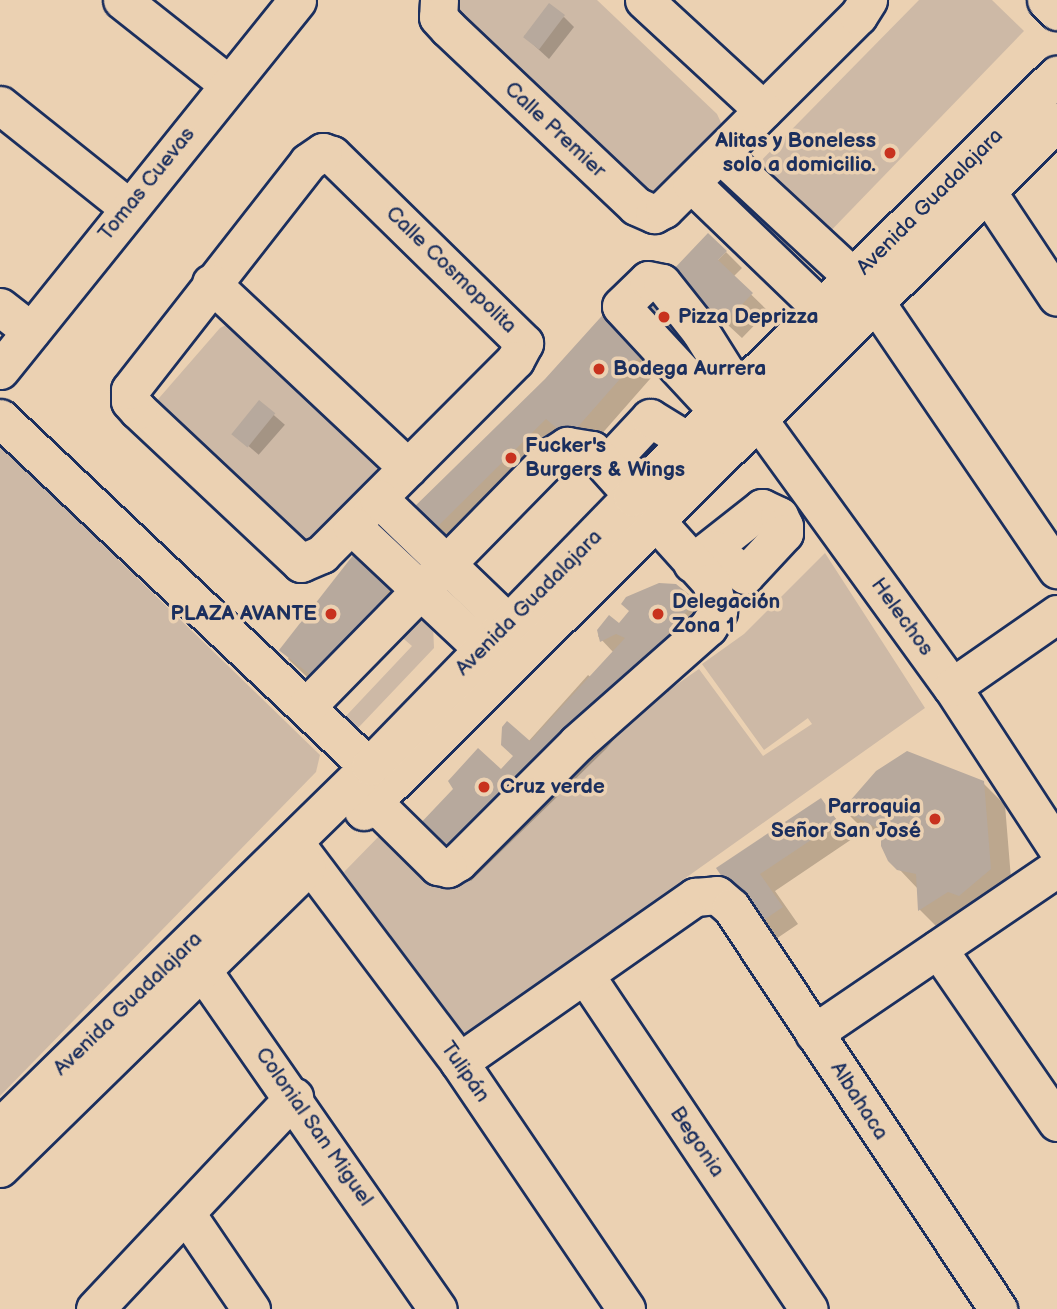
<!DOCTYPE html>
<html>
<head>
<meta charset="utf-8">
<style>
  body { margin:0 }
  #map { position:relative; width:1057px; height:1309px; overflow:hidden; background:#ebd1b2; font-family:"Balsamiq Sans",sans-serif }
  div>[style] { position:absolute }
  [style*='--x'] { left:calc(var(--x)*1px); top:calc(var(--y)*1px); width:calc(var(--w)*1px); rotate:calc(var(--a)*1deg) }
  .green>* { inset:0; background:#cdb9a6 }
  .shadow>* { inset:0; background:#0003; transform-origin:0 0 }
  .building>* { inset:0; background:#b7a99d; transform-origin:0 0 }
  .roads { filter:drop-shadow(2px 0 #1b2f5e) drop-shadow(-2px 0 #1b2f5e) drop-shadow(0 2px #1b2f5e) drop-shadow(0 -2px #1b2f5e) }
  .minor>* { height:37px; margin:-18.5px; padding:0 18.5px; transform-origin:18.5px; border-radius:18.5px; background:#ebd1b2 }
  .major>* { height:38px; margin:-19px; padding:0 19px; transform-origin:19px; border-radius:19px; background:#ebd1b2 }
  .dots>* { width:19px; height:19px; translate:-50% -50%; box-sizing:border-box; border:4px solid #ebd1b2; border-radius:50% }
  span { translate:-50% -50%; white-space:nowrap; text-align:center; line-height:1.15; -webkit-text-stroke:7px #ebd1b2; paint-order:stroke }
  .street-label { font-size:21px; color:#1b2f5e }
  .poi-label { font-size:21px; color:#1b2f5e; font-weight:700 }
  .right { translate:-100% -50%; text-align:right }
  .left { translate:0 -50%; text-align:left }
</style>
</head>
<body>
<div id="map">
  <div class="green">
    <div style="clip-path:polygon(460px 0,597px 0,717px 114px,724px 129px,659px 207px,453px 12px)"></div>
    <div style="clip-path:polygon(919px 0,992px 0,1024px 31px,820px 242px,748px 174px)"></div>
    <div style="clip-path:polygon(228px 324px,239px 329px,378px 463px,376px 473px,305px 547px,153px 405px,220px 328px)"></div>
    <div style="clip-path:polygon(0 445px,320px 755px,316px 772px,0 1096px)"></div>
    <div style="clip-path:polygon(825px 553px,925px 708px,460px 1038px,344px 872px,386px 829px,443px 886px,604px 735px,699px 669px,763px 756px,812px 724px,763px 655px,808px 718px,764px 750px,702px 664px,744px 634px)"></div>
    <div style="clip-path:polygon(417px 613px,433px 625px,434px 648px,359px 727px,351px 730px,330px 709px,346px 716px,412px 646px,398px 634px)"></div>
  </div>
  <div class="shadow">
    <div style="clip-path:polygon(564px 17px,574px 27px,549px 59px,524px 36px)"></div>
    <div style="clip-path:polygon(726px 252px,742px 268px,733px 277px,768px 311px,742px 338px,689px 289px)"></div>
    <div style="clip-path:polygon(609px 311px,664px 363px,585px 453px,446px 551px,410px 514px,546px 380px)"></div>
    <div style="clip-path:polygon(646px 322px,700px 333px,681px 354px)"></div>
    <div style="left:260px;top:403px;width:33px;height:40px;rotate:41deg"></div>
    <div style="clip-path:polygon(355px 556px,408px 602px,322px 691px,288px 659px)"></div>
    <div style="clip-path:polygon(695px 601px,716px 623px,693px 662px,668px 692px,660px 685px,606px 749px,471px 881px,418px 828px,501px 772px,588px 675px,593px 679px,614px 653px,598px 636px,610px 618px,619px 626px)"></div>
    <div style="clip-path:polygon(983px 783px,1005px 805px,1012px 891px,941px 931px,920px 910px,918px 889px,899px 869px,884px 840px,865px 831px,844px 810px)"></div>
    <div style="clip-path:polygon(821px 800px,852px 839px,775px 891px,798px 924px,773px 941px,719px 869px)"></div>
  </div>
  <div class="building">
    <div style="left:549px;top:3px;width:20px;height:43px;rotate:37deg"></div>
    <div style="clip-path:polygon(708px 233px,727px 251px,718px 260px,753px 293px,724px 323px,671px 272px)"></div>
    <div style="left:654px;top:288px;width:50px;height:31px;rotate:43deg"></div>
    <div style="clip-path:polygon(609px 308px,649px 346px,568px 438px,546px 419px,428px 536px,407px 514px,545px 379px)"></div>
    <div style="left:259px;top:400px;width:21px;height:44px;rotate:39deg"></div>
    <div style="left:354px;top:554px;width:50px;height:122px;rotate:38deg"></div>
    <div style="clip-path:polygon(659px 583px,676px 584px,696px 600px,667px 635px,673px 640px,449px 861px,416px 828px,453px 789px,448px 781px,478px 748px,501px 769px,513px 756px,501px 745px,502px 727px,507px 721px,530px 741px,625px 638px,616px 634px,600px 642px,597px 630px,609px 615px,619px 623px,629px 611px,621px 604px,626px 597px)"></div>
    <div style="clip-path:polygon(907px 751px,984px 781px,991px 869px,959px 896px,948px 892px,918px 911px,916px 874px,897px 870px,888px 861px,881px 846px,881px 830px,842px 810px,876px 771px)"></div>
    <div style="clip-path:polygon(821px 798px,838px 822px,760px 874px,783px 907px,755px 926px,716px 868px)"></div>
  </div>
  <div class="roads">
    <div class="minor">
      <div style="--x:122;--y:0;--w:135;--a:38.4"></div>
      <div style="--x:439;--y:0;--w:17;--a:93"></div>
      <div style="--x:438;--y:17;--w:15;--a:48"></div>
      <div style="--x:448;--y:28;--w:259;--a:43.4"></div>
      <div style="--x:636;--y:206;--w:20;--a:24"></div>
      <div style="--x:654;--y:214;--w:11;--a:-27"></div>
      <div style="--x:664;--y:209;--w:274;--a:-44.9"></div>
      <div style="--x:858;--y:16;--w:19;--a:-58"></div>
      <div style="--x:644;--y:0;--w:162;--a:42.7"></div>
      <div style="--x:1046;--y:0;--w:16;--a:45"></div>
      <div style="--x:0;--y:105;--w:164;--a:38.6"></div>
      <div style="--x:323;--y:152;--w:9;--a:18"></div>
      <div style="--x:332;--y:155;--w:269;--a:44.4"></div>
      <div style="--x:524;--y:343;--w:19;--a:118"></div>
      <div style="--x:515;--y:360;--w:274;--a:134.9"></div>
      <div style="--x:322;--y:554;--w:23;--a:157"></div>
      <div style="--x:301;--y:563;--w:224;--a:-136.8"></div>
      <div style="--x:138;--y:410;--w:12;--a:-132"></div>
      <div style="--x:130;--y:401;--w:11;--a:-90"></div>
      <div style="--x:130;--y:390;--w:289;--a:-52"></div>
      <div style="--x:308;--y:162;--w:18;--a:-34"></div>
      <div style="--x:720;--y:154;--w:183;--a:42.8"></div>
      <div style="--x:691;--y:183;--w:183;--a:43.9"></div>
      <div style="--x:986;--y:190;--w:128;--a:56.4"></div>
      <div style="--x:211;--y:283;--w:270;--a:43.2"></div>
      <div style="--x:876;--y:303;--w:322;--a:55.8"></div>
      <div style="--x:0;--y:307;--w:39;--a:38"></div>
      <div style="--x:0;--y:370;--w:474;--a:-51.2"></div>
      <div style="--x:719;--y:412;--w:144;--a:-132.8"></div>
      <div style="--x:621;--y:306;--w:37;--a:-44"></div>
      <div style="--x:648;--y:280;--w:14;--a:12"></div>
      <div style="--x:662;--y:283;--w:61;--a:51.6"></div>
      <div style="--x:700;--y:331;--w:73;--a:57.8"></div>
      <div style="--x:739;--y:393;--w:363;--a:54.1"></div>
      <div style="--x:952;--y:687;--w:192;--a:56.9"></div>
      <div style="--x:0;--y:418;--w:535;--a:43.41"></div>
      <div style="--x:607;--y:464;--w:63;--a:-46.9"></div>
      <div style="--x:650;--y:418;--w:46;--a:31.6"></div>
      <div style="--x:378;--y:498;--w:180;--a:43.9"></div>
      <div style="--x:351;--y:525;--w:180;--a:43.2"></div>
      <div style="--x:692;--y:563;--w:89;--a:-38.2"></div>
      <div style="--x:762;--y:508;--w:19;--a:25"></div>
      <div style="--x:779;--y:516;--w:11;--a:63"></div>
      <div style="--x:784;--y:526;--w:7;--a:90"></div>
      <div style="--x:784;--y:533;--w:57;--a:132.9"></div>
      <div style="--x:745;--y:575;--w:41;--a:-140.9"></div>
      <div style="--x:952;--y:687;--w:128;--a:-34.8"></div>
      <div style="--x:307;--y:706;--w:351;--a:-45.6"></div>
      <div style="--x:553;--y:455;--w:17;--a:-33"></div>
      <div style="--x:567;--y:446;--w:25;--a:9"></div>
      <div style="--x:592;--y:450;--w:178;--a:48"></div>
      <div style="--x:711;--y:582;--w:30;--a:76"></div>
      <div style="--x:718;--y:611;--w:19;--a:122"></div>
      <div style="--x:708;--y:627;--w:175;--a:138.5"></div>
      <div style="--x:577;--y:743;--w:168;--a:135"></div>
      <div style="--x:458;--y:862;--w:12;--a:149"></div>
      <div style="--x:448;--y:868;--w:10;--a:-169"></div>
      <div style="--x:438;--y:866;--w:91;--a:-135.4"></div>
      <div style="--x:294;--y:842;--w:275;--a:53.1"></div>
      <div style="--x:459;--y:1062;--w:298;--a:55.9"></div>
      <div style="--x:186;--y:947;--w:441;--a:55.2"></div>
      <div style="--x:938;--y:949;--w:210;--a:55.5"></div>
      <div style="--x:585;--y:975;--w:402;--a:56.2"></div>
      <div style="--x:814;--y:1033;--w:294;--a:-34.2"></div>
      <div style="--x:459;--y:1062;--w:288;--a:-35"></div>
      <div style="--x:695;--y:897;--w:22;--a:-5"></div>
      <div style="--x:717;--y:895;--w:18;--a:41"></div>
      <div style="--x:731;--y:907;--w:483;--a:56.4"></div>
      <div style="--x:187;--y:1215;--w:114;--a:55.8"></div>
      <div style="--x:95;--y:1309;--w:291;--a:-46.8"></div>
    </div>
    <div class="major">
      <div style="--x:364;--y:811;--w:977;--a:-44.83"></div>
      <div style="--x:0;--y:1129;--w:519;--a:-44.38"></div>
      <div style="--x:371;--y:766;--w:376;--a:-45.8"></div>
      <div style="--x:633;--y:497;--w:598;--a:-44.8"></div>
      <div style="--x:0;--y:1168;--w:429;--a:-44.4"></div>
    </div>
  </div>
  <div class="dots">
    <div style="left:890px;top:153px;background:#c8321e"></div>
    <div style="left:664px;top:317px;background:#c8321e"></div>
    <div style="left:599px;top:369px;background:#c8321e"></div>
    <div style="left:511px;top:458px;background:#c8321e"></div>
    <div style="left:331px;top:614px;background:#c8321e"></div>
    <div style="left:658px;top:614px;background:#c8321e"></div>
    <div style="left:484px;top:787px;background:#c8321e"></div>
    <div style="left:935px;top:819px;background:#c8321e"></div>
  </div>
  <div class="street-label">
    <span style="left:555px;top:130px;rotate:43deg">Calle Premier</span>
    <span style="left:147px;top:184px;rotate:-51deg">Tomas Cuevas</span>
    <span style="left:930px;top:202px;rotate:-45deg">Avenida Guadalajara</span>
    <span style="left:451px;top:270px;rotate:44deg">Calle Cosmopolita</span>
    <span style="left:529px;top:603px;rotate:-45deg">Avenida Guadalajara</span>
    <span style="left:902px;top:617px;rotate:54deg">Helechos</span>
    <span style="left:128px;top:1004px;rotate:-44deg">Avenida Guadalajara</span>
    <span style="left:465px;top:1072px;rotate:55deg">Tulipán</span>
    <span style="left:859px;top:1101px;rotate:57deg">Albahaca</span>
    <span style="left:314px;top:1127px;rotate:55deg">Colonial San Miguel</span>
    <span style="left:697px;top:1142px;rotate:56deg">Begonia</span>
  </div>
  <div class="poi-label">
    <span class="right" style="left:876px;top:153px">Alitas y Boneless<br>solo a domicilio.</span>
    <span class="left" style="left:678px;top:317px">Pizza Deprizza</span>
    <span class="left" style="left:613px;top:369px">Bodega Aurrera</span>
    <span class="left" style="left:525px;top:458px">Fucker's<br>Burgers &amp; Wings</span>
    <span class="left" style="left:672px;top:614px">Delegación<br>Zona 1</span>
    <span class="right" style="left:317px;top:614px">PLAZA AVANTE</span>
    <span class="left" style="left:500px;top:787px">Cruz verde</span>
    <span class="right" style="left:921px;top:819px">Parroquia<br>Señor San José</span>
  </div>
</div>
</body>
</html>
